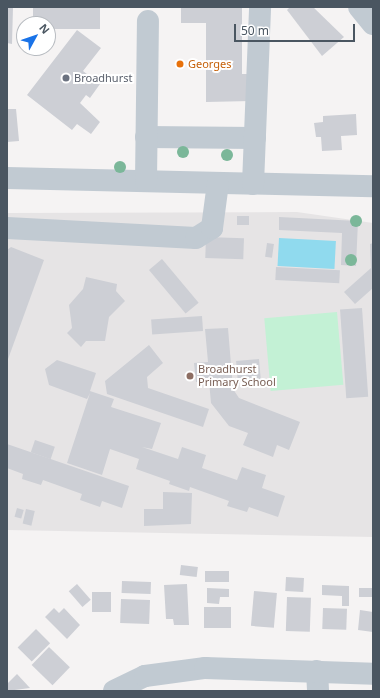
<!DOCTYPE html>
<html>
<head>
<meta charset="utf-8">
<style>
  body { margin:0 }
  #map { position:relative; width:380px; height:698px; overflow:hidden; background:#f5f3f3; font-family:"Noto Sans",sans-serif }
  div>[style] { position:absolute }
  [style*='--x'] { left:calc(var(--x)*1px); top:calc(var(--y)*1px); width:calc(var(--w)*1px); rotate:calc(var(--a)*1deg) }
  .education>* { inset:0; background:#e6e4e5 }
  .green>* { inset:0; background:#c3f1d5; transform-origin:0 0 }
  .water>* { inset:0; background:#90daee; transform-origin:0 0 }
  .building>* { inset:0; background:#cdcfd5; transform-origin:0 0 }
  .minor>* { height:22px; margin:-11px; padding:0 11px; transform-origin:11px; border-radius:11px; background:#c1cad2 }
  .trees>* { width:12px; height:12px; margin:-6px; border-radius:50%; background:#7bb799 }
  .dots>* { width:11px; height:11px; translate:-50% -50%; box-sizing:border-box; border:2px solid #fff; border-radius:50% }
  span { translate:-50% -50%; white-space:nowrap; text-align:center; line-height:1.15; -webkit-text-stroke:4px #fff; paint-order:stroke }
  .food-label { font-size:11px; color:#c56008 }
  .left { translate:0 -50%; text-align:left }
  .worship-label { font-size:11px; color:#5b616d }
  .education-label { font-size:11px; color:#785e54 }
  .frame { position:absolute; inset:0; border:8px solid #4a5661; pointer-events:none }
  .north { position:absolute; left:16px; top:16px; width:40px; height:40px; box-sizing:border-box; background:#fff; border:1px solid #b7bbc0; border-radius:50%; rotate:50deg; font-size:11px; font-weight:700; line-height:16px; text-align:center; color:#4a5661 }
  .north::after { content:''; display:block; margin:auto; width:14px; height:18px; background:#1a73e8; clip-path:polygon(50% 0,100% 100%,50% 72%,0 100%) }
  .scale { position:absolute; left:234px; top:24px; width:121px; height:18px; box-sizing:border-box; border:2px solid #4a5661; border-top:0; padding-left:5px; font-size:12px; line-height:14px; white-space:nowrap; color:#4a5661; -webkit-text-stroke:3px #fff; paint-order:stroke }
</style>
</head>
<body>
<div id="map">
  <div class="education">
    <div style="clip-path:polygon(297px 212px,373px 223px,373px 537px,7px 530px,7px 213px)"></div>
  </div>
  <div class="green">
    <div style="left:337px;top:312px;width:73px;height:73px;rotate:85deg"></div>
  </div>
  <div class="water">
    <div style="left:279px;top:238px;width:57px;height:28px;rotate:3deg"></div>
  </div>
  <div class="building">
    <div style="clip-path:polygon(7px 7px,13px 7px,12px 44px,7px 43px)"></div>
    <div style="clip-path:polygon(33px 7px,100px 7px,100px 29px,54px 29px,54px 36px,48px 36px,48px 24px,33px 24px)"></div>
    <div style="clip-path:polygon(181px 7px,242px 7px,242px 74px,251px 74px,251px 101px,206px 102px,206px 23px,181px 23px)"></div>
    <div style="clip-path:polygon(290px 7px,313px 7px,344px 37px,322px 56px,287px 10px)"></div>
    <div style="clip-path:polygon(77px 30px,101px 48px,83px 71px,100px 84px,90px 98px,86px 95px,80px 103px,100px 122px,91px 134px,77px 124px,72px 130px,27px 95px)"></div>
    <div style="clip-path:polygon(7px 109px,16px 109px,19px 141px,7px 142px)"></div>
    <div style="clip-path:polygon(356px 114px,357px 135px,341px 136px,342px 150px,322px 151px,321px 137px,316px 137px,314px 123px,323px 122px,323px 116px)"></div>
    <div style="left:249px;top:216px;width:9px;height:12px;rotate:90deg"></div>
    <div style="clip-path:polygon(279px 217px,358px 221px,356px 266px,341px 265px,342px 233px,279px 230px)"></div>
    <div style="left:206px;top:237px;width:38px;height:21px;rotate:2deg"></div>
    <div style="left:267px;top:243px;width:7px;height:14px;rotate:8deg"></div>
    <div style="clip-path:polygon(373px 243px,373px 288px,355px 304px,344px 292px,371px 268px,370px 244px)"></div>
    <div style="clip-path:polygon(11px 247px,44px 260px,7px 362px,7px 250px)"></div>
    <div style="left:162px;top:259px;width:57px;height:17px;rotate:50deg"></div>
    <div style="left:276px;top:267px;width:64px;height:13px;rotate:3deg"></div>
    <div style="clip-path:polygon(86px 277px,117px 284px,116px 291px,125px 301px,109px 317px,105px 341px,86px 341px,81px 347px,67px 333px,72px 328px,69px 305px,83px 289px)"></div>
    <div style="left:362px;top:308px;width:89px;height:22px;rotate:86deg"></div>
    <div style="left:202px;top:316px;width:15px;height:51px;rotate:86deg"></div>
    <div style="clip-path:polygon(228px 328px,233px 389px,239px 398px,300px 422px,289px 450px,277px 445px,273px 457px,243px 445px,248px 433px,229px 426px,211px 403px,209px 381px,196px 382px,194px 363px,208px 362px,205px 329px)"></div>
    <div style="clip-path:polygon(149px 345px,163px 363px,147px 377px,148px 388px,209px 409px,203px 427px,107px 394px,105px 381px)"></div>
    <div style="left:259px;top:359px;width:23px;height:23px;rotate:85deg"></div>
    <div style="clip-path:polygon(57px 360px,96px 373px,90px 391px,114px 399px,111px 407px,161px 423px,152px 449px,142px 447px,178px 459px,182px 447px,206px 455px,202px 468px,237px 480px,242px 467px,266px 475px,262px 488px,285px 496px,278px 517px,249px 507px,247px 512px,227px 506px,229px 501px,190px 487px,189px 491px,169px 484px,170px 481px,136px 469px,139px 459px,110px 449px,102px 475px,67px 463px,90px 393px,87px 399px,49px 385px,45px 369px)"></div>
    <div style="left:35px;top:440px;width:21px;height:13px;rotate:19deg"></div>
    <div style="clip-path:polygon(7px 444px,129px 486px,122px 508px,102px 501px,100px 507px,80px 500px,82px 494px,43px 480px,41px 485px,22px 479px,23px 474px,7px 468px)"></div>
    <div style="clip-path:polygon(163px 492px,192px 493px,191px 524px,144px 526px,144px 509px,163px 509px)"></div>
    <div style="left:17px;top:508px;width:7px;height:9px;rotate:16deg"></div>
    <div style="left:26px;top:509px;width:9px;height:15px;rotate:13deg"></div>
    <div style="left:181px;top:565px;width:17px;height:10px;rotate:7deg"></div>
    <div style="left:205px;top:571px;width:24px;height:11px"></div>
    <div style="left:286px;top:577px;width:18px;height:14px;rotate:3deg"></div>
    <div style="left:122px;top:581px;width:29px;height:12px;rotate:2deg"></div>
    <div style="left:77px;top:584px;width:21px;height:11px;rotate:49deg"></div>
    <div style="clip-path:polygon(187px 584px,189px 625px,174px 625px,173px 619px,166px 619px,164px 585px)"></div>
    <div style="clip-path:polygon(322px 585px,349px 586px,349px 606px,342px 606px,342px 596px,322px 595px)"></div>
    <div style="clip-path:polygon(207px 588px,229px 589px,229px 597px,220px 597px,219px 604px,207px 603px)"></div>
    <div style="left:359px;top:588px;width:14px;height:9px"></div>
    <div style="left:254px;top:591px;width:23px;height:35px;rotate:5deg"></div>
    <div style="left:92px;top:592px;width:19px;height:20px"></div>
    <div style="left:287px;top:597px;width:24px;height:34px;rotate:2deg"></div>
    <div style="left:121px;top:599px;width:29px;height:24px;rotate:2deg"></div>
    <div style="left:231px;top:607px;width:21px;height:27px;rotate:90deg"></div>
    <div style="clip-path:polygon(54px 608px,59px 613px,64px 608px,80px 625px,67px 639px,45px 617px)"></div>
    <div style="left:323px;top:608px;width:24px;height:21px;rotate:2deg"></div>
    <div style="clip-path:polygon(360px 610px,373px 612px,373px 632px,358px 630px)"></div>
    <div style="left:36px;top:629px;width:20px;height:26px;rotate:45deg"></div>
    <div style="left:49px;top:647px;width:29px;height:25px;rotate:44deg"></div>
    <div style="clip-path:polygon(17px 674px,30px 688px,7px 691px,7px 684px)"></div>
  </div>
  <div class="minor">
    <div style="--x:359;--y:7;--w:22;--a:51"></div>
    <div style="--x:146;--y:137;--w:109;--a:0.5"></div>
    <div style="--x:7;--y:178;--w:366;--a:1.3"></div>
    <div style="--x:146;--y:181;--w:160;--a:-89.3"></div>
    <div style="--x:253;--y:184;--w:177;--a:-87.7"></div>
    <div style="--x:7;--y:228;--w:189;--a:3"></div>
    <div style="--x:196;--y:238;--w:19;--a:-32"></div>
    <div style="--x:212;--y:228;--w:45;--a:-82.4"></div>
    <div style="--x:317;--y:671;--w:20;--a:87"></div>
    <div style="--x:114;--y:691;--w:34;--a:-26"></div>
    <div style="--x:145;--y:676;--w:61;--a:-7.6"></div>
    <div style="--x:205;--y:668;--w:168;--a:2"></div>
  </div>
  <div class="trees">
    <div style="left:183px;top:152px"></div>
    <div style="left:227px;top:155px"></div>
    <div style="left:120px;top:167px"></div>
    <div style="left:356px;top:221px"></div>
    <div style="left:351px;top:260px"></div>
  </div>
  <div class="dots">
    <div style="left:180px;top:64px;background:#e8710a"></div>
    <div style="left:66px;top:78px;background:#6b7280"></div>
    <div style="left:190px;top:376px;background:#8d6e63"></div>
  </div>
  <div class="food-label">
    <span class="left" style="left:188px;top:64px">Georges</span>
  </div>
  <div class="worship-label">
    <span class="left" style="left:74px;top:78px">Broadhurst</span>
  </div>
  <div class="education-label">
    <span class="left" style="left:198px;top:376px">Broadhurst<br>Primary School</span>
  </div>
  <div class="frame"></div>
  <div class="north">N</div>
  <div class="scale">50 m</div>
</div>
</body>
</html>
